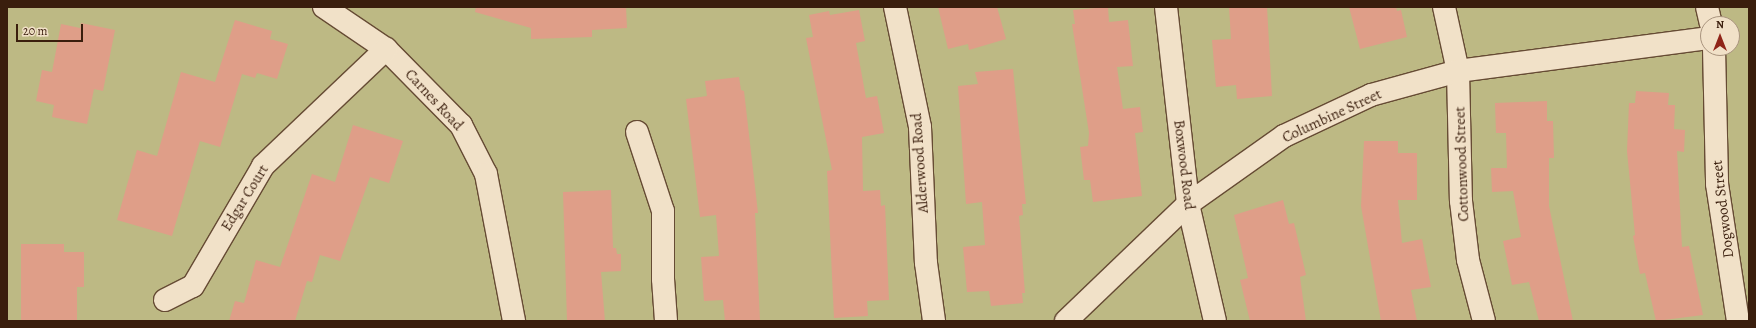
<!DOCTYPE html>
<html>
<head>
<meta charset="utf-8">
<style>
  body { margin:0 }
  #map { position:relative; width:1756px; height:328px; overflow:hidden; background:#e9d1ab; font-family:Alegreya,serif }
  div>[style] { position:absolute }
  [style*='--x'] { left:calc(var(--x)*1px); top:calc(var(--y)*1px); width:calc(var(--w)*1px); rotate:calc(var(--a)*1deg) }
  .green>* { inset:0; background:#bdb984 }
  .building>* { inset:0; background:#df9e88 }
  .roads { filter:drop-shadow(1px 0 #664b34) drop-shadow(-1px 0 #664b34) drop-shadow(0 1px #664b34) drop-shadow(0 -1px #664b34) }
  .minor>* { height:22px; margin:-11px; padding:0 11px; transform-origin:11px; border-radius:11px; background:#f1e1c8 }
  span { translate:-50% -50%; white-space:nowrap; text-align:center; line-height:1.15; -webkit-text-stroke:3px #f1e1c8; paint-order:stroke }
  .street-label { font-size:15px; color:#3a1e0d }
  .frame { position:absolute; inset:0; border:8px solid #3a1e0d; pointer-events:none }
  .north { position:absolute; left:1700px; top:16px; width:40px; height:40px; box-sizing:border-box; background:#f1e1c8; border:1px solid #a8937d; border-radius:50%; rotate:0deg; font-size:11px; font-weight:700; line-height:16px; text-align:center; color:#3a1e0d }
  .north::after { content:''; display:block; margin:auto; width:14px; height:18px; background:#8f2418; clip-path:polygon(50% 0,100% 100%,50% 72%,0 100%) }
  .scale { position:absolute; left:16px; top:24px; width:67px; height:18px; box-sizing:border-box; border:2px solid #3a1e0d; border-top:0; padding-left:5px; font-size:12px; line-height:14px; white-space:nowrap; color:#3a1e0d; -webkit-text-stroke:3px #f1e1c8; paint-order:stroke }
</style>
</head>
<body>
<div id="map">
  <div class="green">
    <div style="clip-path:polygon(evenodd,7px 7px,1749px 7px,1749px 321px,7px 321px,7px 7px,1708px 24px,1732px 24px,1732px 48px,1708px 48px,1708px 24px)"></div>
  </div>
  <div class="building">
    <div style="clip-path:polygon(476px 7px,626px 7px,627px 28px,592px 30px,592px 37px,531px 39px,531px 28px,475px 12px)"></div>
    <div style="clip-path:polygon(938px 7px,997px 7px,1006px 39px,969px 50px,968px 44px,948px 49px)"></div>
    <div style="clip-path:polygon(1108px 7px,1109px 22px,1128px 20px,1133px 66px,1117px 67px,1123px 109px,1140px 107px,1143px 132px,1135px 133px,1142px 196px,1093px 202px,1090px 180px,1084px 180px,1080px 147px,1088px 146px,1089px 133px,1072px 24px,1075px 24px,1073px 10px)"></div>
    <div style="clip-path:polygon(1229px 7px,1267px 7px,1272px 96px,1237px 99px,1236px 85px,1216px 87px,1212px 40px,1231px 39px)"></div>
    <div style="clip-path:polygon(1349px 7px,1396px 7px,1397px 11px,1401px 10px,1407px 37px,1360px 49px)"></div>
    <div style="clip-path:polygon(859px 10px,865px 41px,856px 43px,866px 98px,877px 96px,884px 133px,862px 137px,863px 191px,880px 190px,881px 206px,885px 205px,889px 300px,867px 301px,868px 316px,834px 318px,827px 171px,832px 170px,806px 38px,813px 37px,809px 15px,829px 11px,830px 15px)"></div>
    <div style="clip-path:polygon(235px 20px,272px 31px,270px 39px,288px 44px,277px 79px,257px 73px,255px 78px,242px 74px,220px 147px,200px 141px,172px 236px,117px 220px,137px 150px,157px 156px,181px 72px,215px 82px)"></div>
    <div style="clip-path:polygon(81px 23px,115px 30px,103px 91px,94px 89px,87px 124px,52px 117px,54px 105px,36px 101px,42px 70px,52px 72px,61px 24px,80px 28px)"></div>
    <div style="clip-path:polygon(1013px 69px,1026px 204px,1022px 204px,1023px 215px,1019px 216px,1025px 293px,1022px 293px,1023px 303px,991px 306px,989px 291px,967px 292px,963px 247px,985px 245px,982px 202px,966px 204px,958px 86px,978px 84px,975px 72px)"></div>
    <div style="clip-path:polygon(739px 77px,741px 90px,744px 91px,758px 213px,755px 213px,760px 321px,725px 321px,723px 300px,704px 301px,701px 257px,719px 256px,716px 215px,700px 217px,686px 99px,707px 96px,705px 81px)"></div>
    <div style="clip-path:polygon(1636px 91px,1669px 93px,1668px 105px,1675px 105px,1674px 129px,1685px 130px,1684px 152px,1677px 151px,1682px 247px,1689px 246px,1703px 315px,1656px 321px,1645px 273px,1640px 274px,1633px 236px,1635px 235px,1627px 151px,1629px 103px,1635px 103px)"></div>
    <div style="clip-path:polygon(1547px 101px,1547px 121px,1553px 121px,1554px 158px,1549px 158px,1549px 206px,1573px 321px,1539px 321px,1529px 282px,1512px 285px,1503px 241px,1521px 237px,1513px 191px,1492px 192px,1491px 168px,1507px 168px,1506px 133px,1496px 133px,1495px 103px)"></div>
    <div style="clip-path:polygon(353px 125px,403px 141px,389px 183px,370px 177px,340px 261px,320px 255px,312px 282px,307px 281px,295px 321px,229px 321px,235px 301px,244px 303px,256px 260px,280px 267px,312px 174px,335px 182px)"></div>
    <div style="clip-path:polygon(1364px 141px,1398px 141px,1398px 153px,1417px 153px,1417px 200px,1398px 200px,1402px 243px,1422px 239px,1431px 287px,1411px 290px,1417px 321px,1381px 321px,1361px 206px)"></div>
    <div style="clip-path:polygon(611px 190px,613px 248px,616px 248px,617px 254px,621px 254px,621px 271px,601px 272px,605px 321px,567px 321px,563px 192px)"></div>
    <div style="clip-path:polygon(1283px 200px,1289px 224px,1294px 223px,1306px 275px,1300px 277px,1306px 321px,1250px 321px,1240px 280px,1248px 278px,1234px 215px)"></div>
    <div style="clip-path:polygon(21px 244px,64px 244px,64px 252px,84px 252px,84px 287px,77px 287px,77px 321px,21px 321px)"></div>
  </div>
  <div class="roads">
    <div class="minor">
      <div style="--x:324;--y:7;--w:75;--a:34.1"></div>
      <div style="--x:386;--y:49;--w:107;--a:45.4"></div>
      <div style="--x:461;--y:125;--w:55;--a:63"></div>
      <div style="--x:486;--y:174;--w:150;--a:79.2"></div>
      <div style="--x:895;--y:7;--w:123;--a:78.2"></div>
      <div style="--x:920;--y:127;--w:136;--a:87.5"></div>
      <div style="--x:926;--y:263;--w:59;--a:82.1"></div>
      <div style="--x:1166;--y:7;--w:198;--a:83.6"></div>
      <div style="--x:1188;--y:204;--w:120;--a:77"></div>
      <div style="--x:1444;--y:7;--w:66;--a:77.7"></div>
      <div style="--x:1458;--y:71;--w:130;--a:88.7"></div>
      <div style="--x:1461;--y:201;--w:59;--a:83.2"></div>
      <div style="--x:1468;--y:260;--w:63;--a:75.3"></div>
      <div style="--x:1707;--y:7;--w:17;--a:77"></div>
      <div style="--x:1714;--y:48;--w:136;--a:88.7"></div>
      <div style="--x:1717;--y:184;--w:139;--a:81.3"></div>
      <div style="--x:637;--y:132;--w:83;--a:71.8"></div>
      <div style="--x:663;--y:211;--w:68;--a:90"></div>
      <div style="--x:663;--y:279;--w:42;--a:85.9"></div>
      <div style="--x:165;--y:300;--w:31;--a:-27"></div>
      <div style="--x:193;--y:286;--w:139;--a:-59.7"></div>
      <div style="--x:263;--y:166;--w:170;--a:-43.6"></div>
      <div style="--x:1066;--y:321;--w:169;--a:-43.8"></div>
      <div style="--x:1188;--y:204;--w:118;--a:-35.3"></div>
      <div style="--x:1284;--y:136;--w:96;--a:-25.2"></div>
      <div style="--x:1371;--y:95;--w:90;--a:-15.4"></div>
      <div style="--x:1458;--y:71;--w:252;--a:-7.5"></div>
    </div>
  </div>
  <div class="street-label">
    <span style="left:434px;top:100px;rotate:47deg">Carnes Road</span>
    <span style="left:1332px;top:116px;rotate:-25deg">Columbine Street</span>
    <span style="left:920px;top:163px;rotate:-94deg">Alderwood Road</span>
    <span style="left:1462px;top:164px;rotate:-92deg">Cottonwood Street</span>
    <span style="left:1184px;top:165px;rotate:83deg">Boxwood Road</span>
    <span style="left:245px;top:198px;rotate:-58deg">Edgar Court</span>
    <span style="left:1723px;top:209px;rotate:-97deg">Dogwood Street</span>
  </div>
  <div class="frame"></div>
  <div class="north">N</div>
  <div class="scale">20 m</div>
</div>
</body>
</html>
